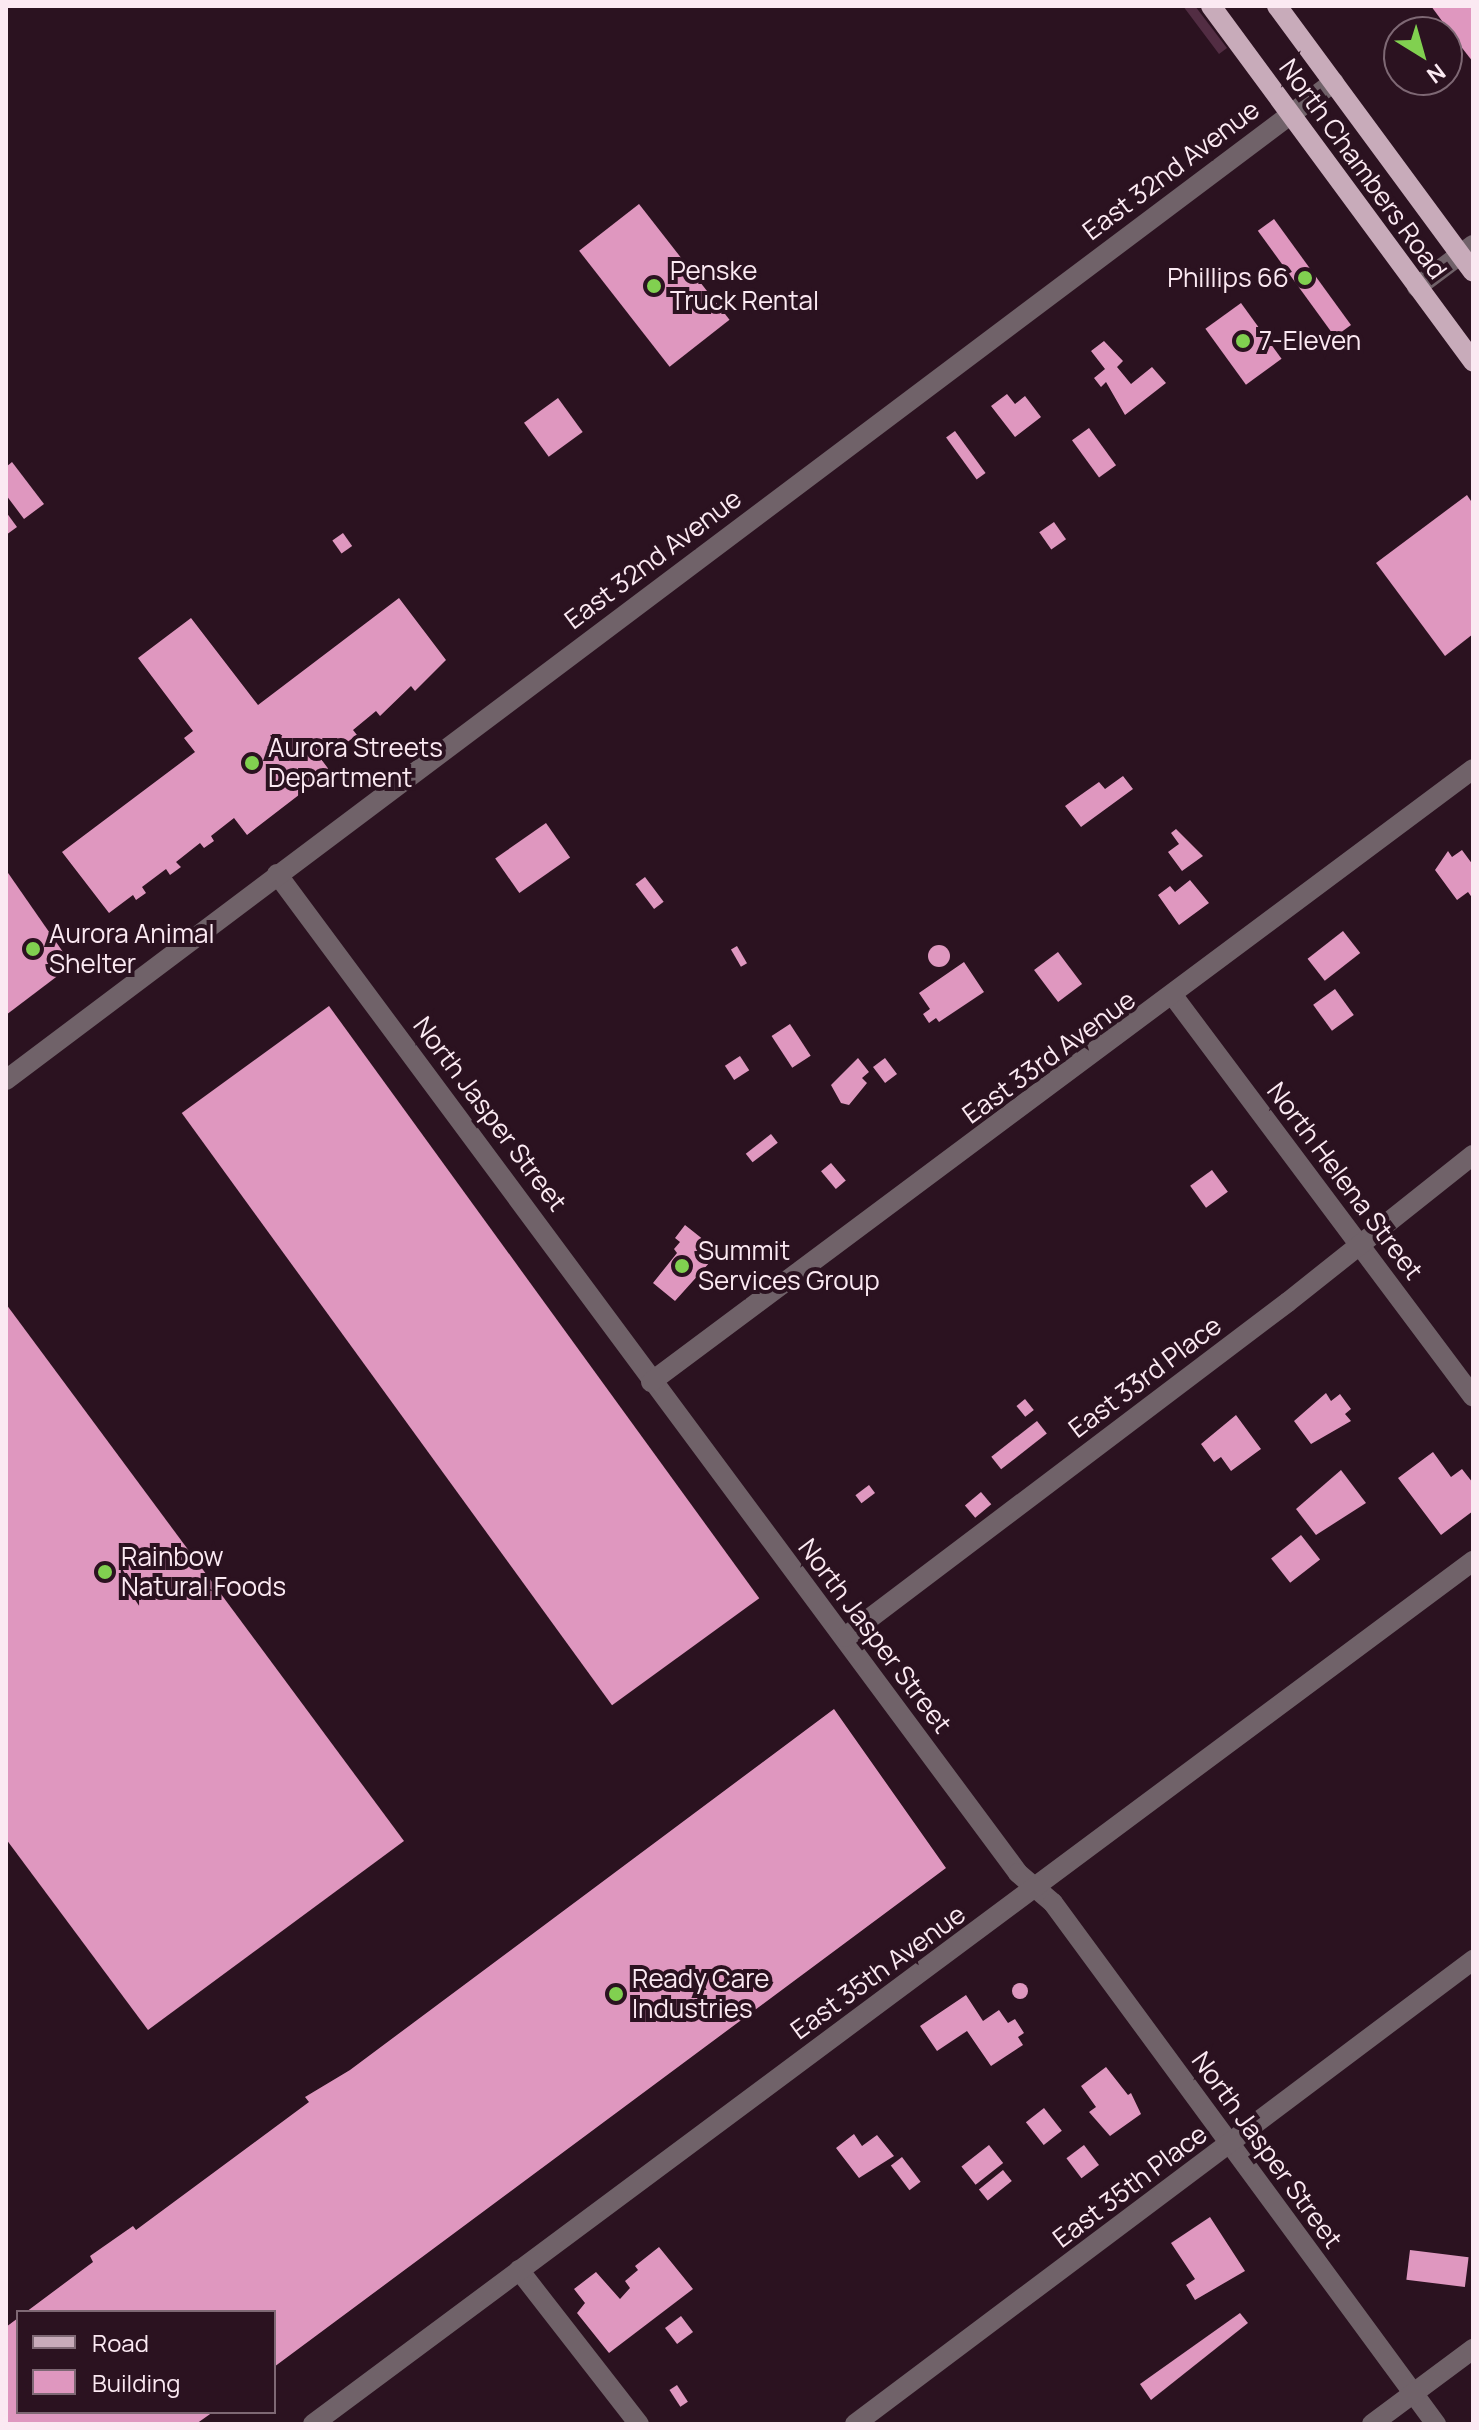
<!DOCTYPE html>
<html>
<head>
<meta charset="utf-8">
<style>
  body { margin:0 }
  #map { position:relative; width:1479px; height:2430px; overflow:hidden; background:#2b1220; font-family:Manrope,sans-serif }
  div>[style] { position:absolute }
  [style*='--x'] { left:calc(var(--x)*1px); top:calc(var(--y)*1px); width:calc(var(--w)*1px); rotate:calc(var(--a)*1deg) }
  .green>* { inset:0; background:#522d43 }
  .building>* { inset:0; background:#df97bf; transform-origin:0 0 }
  .round { border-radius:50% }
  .minor>* { height:20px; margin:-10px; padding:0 10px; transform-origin:10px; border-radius:10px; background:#706269 }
  .major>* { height:20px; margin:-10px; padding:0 10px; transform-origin:10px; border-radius:10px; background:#c8abba }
  .dots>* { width:22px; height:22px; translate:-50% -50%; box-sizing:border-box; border:4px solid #2b1220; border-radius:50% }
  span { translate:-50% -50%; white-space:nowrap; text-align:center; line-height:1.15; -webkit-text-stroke:8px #2b1220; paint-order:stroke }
  .street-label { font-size:26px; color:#fbe9f2 }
  .poi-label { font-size:26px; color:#fbe9f2 }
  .left { translate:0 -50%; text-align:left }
  .right { translate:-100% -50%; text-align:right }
  .frame { position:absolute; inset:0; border:8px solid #fbe9f2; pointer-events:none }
  .legend { position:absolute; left:16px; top:2310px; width:260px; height:104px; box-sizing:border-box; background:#2b1220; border:2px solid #7e6874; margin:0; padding:10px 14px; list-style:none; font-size:24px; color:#fbe9f2 }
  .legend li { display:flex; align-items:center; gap:16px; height:40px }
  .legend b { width:40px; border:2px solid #7e6874 }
  .north { position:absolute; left:1383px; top:16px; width:80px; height:80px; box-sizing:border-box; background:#2b1220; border:2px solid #7e6874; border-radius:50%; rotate:143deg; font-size:22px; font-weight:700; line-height:32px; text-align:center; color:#fbe9f2 }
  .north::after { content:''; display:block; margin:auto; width:28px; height:36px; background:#81d050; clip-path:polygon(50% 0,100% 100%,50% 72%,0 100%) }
</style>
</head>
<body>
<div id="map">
  <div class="green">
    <div style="clip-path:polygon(1183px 6px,1195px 6px,1227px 48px,1219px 54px)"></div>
  </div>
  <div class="building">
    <div style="clip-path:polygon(1431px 6px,1473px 6px,1473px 62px,1459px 44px)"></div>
    <div style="left:639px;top:204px;width:147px;height:76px;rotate:52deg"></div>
    <div style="left:1274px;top:219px;width:131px;height:20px;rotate:54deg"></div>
    <div style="left:1241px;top:303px;width:69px;height:44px;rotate:54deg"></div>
    <div style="clip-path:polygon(1104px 341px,1123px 361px,1117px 367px,1131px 384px,1152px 367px,1166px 383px,1125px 415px,1106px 382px,1101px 387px,1094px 378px,1105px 369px,1091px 351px)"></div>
    <div style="clip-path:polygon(1007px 394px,1015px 404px,1025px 396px,1041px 417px,1015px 437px,991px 406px)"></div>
    <div style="left:558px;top:398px;width:42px;height:42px;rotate:54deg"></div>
    <div style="left:1089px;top:428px;width:46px;height:21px;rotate:54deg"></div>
    <div style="left:955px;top:431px;width:52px;height:11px;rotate:54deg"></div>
    <div style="clip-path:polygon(12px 462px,44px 504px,24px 519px,6px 495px,6px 467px)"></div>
    <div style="clip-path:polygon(1467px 495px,1473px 504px,1473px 634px,1445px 656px,1376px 563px)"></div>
    <div style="clip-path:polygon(6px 512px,17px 527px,6px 535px)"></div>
    <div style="left:1054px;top:522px;width:21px;height:18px;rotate:55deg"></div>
    <div style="left:343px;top:533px;width:16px;height:13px;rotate:55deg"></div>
    <div style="clip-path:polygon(399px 598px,446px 660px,415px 691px,411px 686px,380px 716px,376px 711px,353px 730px,357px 735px,346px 743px,341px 738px,318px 755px,330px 771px,247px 835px,234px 818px,211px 836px,214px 841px,204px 848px,200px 843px,176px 862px,181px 867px,170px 875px,166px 869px,142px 887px,146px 893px,136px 900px,133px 895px,109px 913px,62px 852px,195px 752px,184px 738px,193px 731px,138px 658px,191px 618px,258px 705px)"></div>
    <div style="clip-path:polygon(1123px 776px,1133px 789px,1081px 827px,1065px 806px,1099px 782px,1105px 789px)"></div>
    <div style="left:546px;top:823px;width:42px;height:62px;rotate:55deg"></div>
    <div style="clip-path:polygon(1176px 829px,1203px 856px,1182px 871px,1168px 852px,1179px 844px,1171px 833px)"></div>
    <div style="clip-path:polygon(1462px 850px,1473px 865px,1473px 899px,1468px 892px,1457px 900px,1435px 870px,1448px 851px,1452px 857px)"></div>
    <div style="clip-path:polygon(6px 870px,72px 965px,6px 1015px)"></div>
    <div style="left:645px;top:877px;width:31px;height:12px;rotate:53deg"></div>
    <div style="clip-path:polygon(1190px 880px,1209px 903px,1179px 925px,1158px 895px,1170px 886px,1175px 892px)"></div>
    <div style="left:1343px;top:931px;width:28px;height:45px;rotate:52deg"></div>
    <div class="round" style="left:928px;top:945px;width:22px;height:22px"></div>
    <div style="left:737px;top:946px;width:20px;height:7px;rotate:60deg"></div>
    <div style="left:1058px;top:952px;width:40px;height:30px;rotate:53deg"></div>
    <div style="clip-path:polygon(964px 962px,984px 992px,939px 1022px,936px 1018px,929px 1023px,923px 1014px,930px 1009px,919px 993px)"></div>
    <div style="left:1335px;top:989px;width:32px;height:27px;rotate:54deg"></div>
    <div style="left:329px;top:1006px;width:732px;height:182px;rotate:54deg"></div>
    <div style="left:790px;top:1024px;width:38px;height:22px;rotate:57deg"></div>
    <div style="left:740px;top:1056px;width:17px;height:18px;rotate:57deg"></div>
    <div style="clip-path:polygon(858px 1058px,869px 1072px,862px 1078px,867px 1083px,849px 1105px,841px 1103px,831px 1085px)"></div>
    <div style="left:885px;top:1058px;width:20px;height:15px;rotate:53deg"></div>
    <div style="left:771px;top:1134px;width:11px;height:32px;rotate:52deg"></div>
    <div style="left:831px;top:1163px;width:23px;height:13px;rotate:50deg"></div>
    <div style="left:1212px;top:1170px;width:27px;height:27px;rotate:54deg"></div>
    <div style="clip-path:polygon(685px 1225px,719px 1252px,675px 1301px,653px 1283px,677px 1253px,674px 1249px,680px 1242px,675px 1238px)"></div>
    <div style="clip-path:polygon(6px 1304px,404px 1841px,148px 2030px,6px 1839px)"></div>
    <div style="clip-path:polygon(1326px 1393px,1331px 1401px,1340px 1394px,1351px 1409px,1345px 1414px,1351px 1421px,1311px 1444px,1294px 1421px)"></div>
    <div style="left:1025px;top:1399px;width:14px;height:11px;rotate:51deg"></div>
    <div style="clip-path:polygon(1236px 1415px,1261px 1449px,1231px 1471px,1221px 1457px,1214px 1462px,1201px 1444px)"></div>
    <div style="left:1037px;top:1421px;width:16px;height:58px;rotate:52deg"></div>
    <div style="clip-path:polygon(1433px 1452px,1451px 1477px,1462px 1469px,1473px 1483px,1473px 1511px,1441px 1535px,1398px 1478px)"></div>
    <div style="clip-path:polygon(1341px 1470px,1366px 1503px,1316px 1535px,1296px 1509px)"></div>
    <div style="left:869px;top:1485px;width:10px;height:17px;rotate:53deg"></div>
    <div style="left:981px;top:1492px;width:16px;height:21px;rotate:50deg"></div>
    <div style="left:1301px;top:1535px;width:31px;height:38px;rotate:52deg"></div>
    <div style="clip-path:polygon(834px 1709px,946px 1868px,274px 2367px,274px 2312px,26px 2312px,93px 2262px,90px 2256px,133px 2226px,136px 2230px,309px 2102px,305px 2097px,350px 2070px)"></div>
    <div class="round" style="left:1012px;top:1983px;width:16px;height:16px"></div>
    <div style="clip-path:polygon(966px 1995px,983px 2021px,999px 2010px,1008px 2023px,1015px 2019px,1024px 2033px,1018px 2037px,1023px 2045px,991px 2066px,967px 2031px,937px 2051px,920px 2026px)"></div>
    <div style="clip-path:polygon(1106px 2067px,1128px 2095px,1131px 2093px,1141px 2114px,1110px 2136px,1089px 2112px,1096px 2107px,1081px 2086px)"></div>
    <div style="left:1044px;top:2108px;width:29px;height:23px;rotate:52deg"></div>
    <div style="clip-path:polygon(854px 2134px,862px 2146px,877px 2135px,894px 2156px,859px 2178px,836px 2148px)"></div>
    <div style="left:989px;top:2145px;width:23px;height:35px;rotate:52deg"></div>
    <div style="left:1084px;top:2145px;width:25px;height:22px;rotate:53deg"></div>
    <div style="left:902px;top:2157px;width:31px;height:14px;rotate:53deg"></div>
    <div style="left:1003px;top:2170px;width:14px;height:31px;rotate:51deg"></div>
    <div style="clip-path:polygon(1210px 2217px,1245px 2271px,1195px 2300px,1186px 2285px,1195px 2279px,1171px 2243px)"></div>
    <div style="clip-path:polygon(659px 2247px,693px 2289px,609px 2353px,577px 2313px,585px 2303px,574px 2289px,596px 2272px,620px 2299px,630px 2288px,625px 2281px,638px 2270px,635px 2266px)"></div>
    <div style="left:1410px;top:2250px;width:59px;height:30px;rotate:7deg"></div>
    <div style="clip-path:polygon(1240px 2313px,1248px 2323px,1151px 2400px,1140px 2384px)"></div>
    <div style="left:681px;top:2316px;width:20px;height:20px;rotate:53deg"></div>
    <div style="clip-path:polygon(18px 2318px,18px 2412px,213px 2412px,196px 2424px,6px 2424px,6px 2327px)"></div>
    <div style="left:677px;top:2385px;width:20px;height:9px;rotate:57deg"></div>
  </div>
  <div class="minor">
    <div style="--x:1417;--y:287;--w:70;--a:-36.9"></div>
    <div style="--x:277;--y:874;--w:1244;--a:53.43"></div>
    <div style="--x:1018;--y:1873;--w:46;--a:40.6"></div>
    <div style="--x:1053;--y:1903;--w:647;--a:53.68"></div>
    <div style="--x:1174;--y:997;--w:499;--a:53.2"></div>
    <div style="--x:6;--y:1080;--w:1661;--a:-36.93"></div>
    <div style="--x:651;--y:1382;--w:1025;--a:-36.71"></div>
    <div style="--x:845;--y:1637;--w:555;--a:-37.1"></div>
    <div style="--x:1288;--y:1302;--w:236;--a:-38.5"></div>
    <div style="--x:519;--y:2270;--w:195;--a:52.1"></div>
    <div style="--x:313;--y:2424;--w:1446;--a:-36.65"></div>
    <div style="--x:855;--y:2424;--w:773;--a:-36.9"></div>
    <div style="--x:1372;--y:2424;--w:126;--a:-36.6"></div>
  </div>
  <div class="major">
    <div style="--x:1211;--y:6;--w:442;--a:53.6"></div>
    <div style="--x:1277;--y:6;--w:330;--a:53.6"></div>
  </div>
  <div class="dots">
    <div style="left:1305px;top:278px;background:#81d050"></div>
    <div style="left:654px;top:286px;background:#81d050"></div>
    <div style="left:1243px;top:341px;background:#81d050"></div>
    <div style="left:252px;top:763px;background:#81d050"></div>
    <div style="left:33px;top:949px;background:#81d050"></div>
    <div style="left:682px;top:1266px;background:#81d050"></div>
    <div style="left:105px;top:1572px;background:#81d050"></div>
    <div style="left:616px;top:1994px;background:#81d050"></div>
  </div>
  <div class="street-label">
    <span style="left:1363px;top:169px;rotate:54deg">North Chambers Road</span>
    <span style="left:1171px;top:170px;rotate:-37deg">East 32nd Avenue</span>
    <span style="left:653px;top:559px;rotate:-37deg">East 32nd Avenue</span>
    <span style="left:1049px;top:1057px;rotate:-36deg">East 33rd Avenue</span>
    <span style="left:490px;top:1114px;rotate:53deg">North Jasper Street</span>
    <span style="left:1345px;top:1181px;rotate:53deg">North Helena Street</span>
    <span style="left:1145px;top:1377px;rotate:-37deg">East 33rd Place</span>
    <span style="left:875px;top:1636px;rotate:53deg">North Jasper Street</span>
    <span style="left:878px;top:1972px;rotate:-36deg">East 35th Avenue</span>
    <span style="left:1267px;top:2150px;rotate:54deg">North Jasper Street</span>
    <span style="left:1130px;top:2186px;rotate:-37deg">East 35th Place</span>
  </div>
  <div class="poi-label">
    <span class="left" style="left:670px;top:286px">Penske<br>Truck Rental</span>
    <span class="right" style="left:1289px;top:278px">Phillips 66</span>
    <span class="left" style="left:1259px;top:341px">7-Eleven</span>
    <span class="left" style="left:268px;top:763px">Aurora Streets<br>Department</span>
    <span class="left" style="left:49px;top:949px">Aurora Animal<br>Shelter</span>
    <span class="left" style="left:698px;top:1266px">Summit<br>Services Group</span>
    <span class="left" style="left:121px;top:1572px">Rainbow<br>Natural Foods</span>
    <span class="left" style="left:632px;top:1994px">Ready Care<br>Industries</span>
  </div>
  <div class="frame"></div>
  <ul class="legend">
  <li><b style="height:10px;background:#c8abba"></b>Road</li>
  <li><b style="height:22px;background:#df97bf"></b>Building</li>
  </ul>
  <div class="north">N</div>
</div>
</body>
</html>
